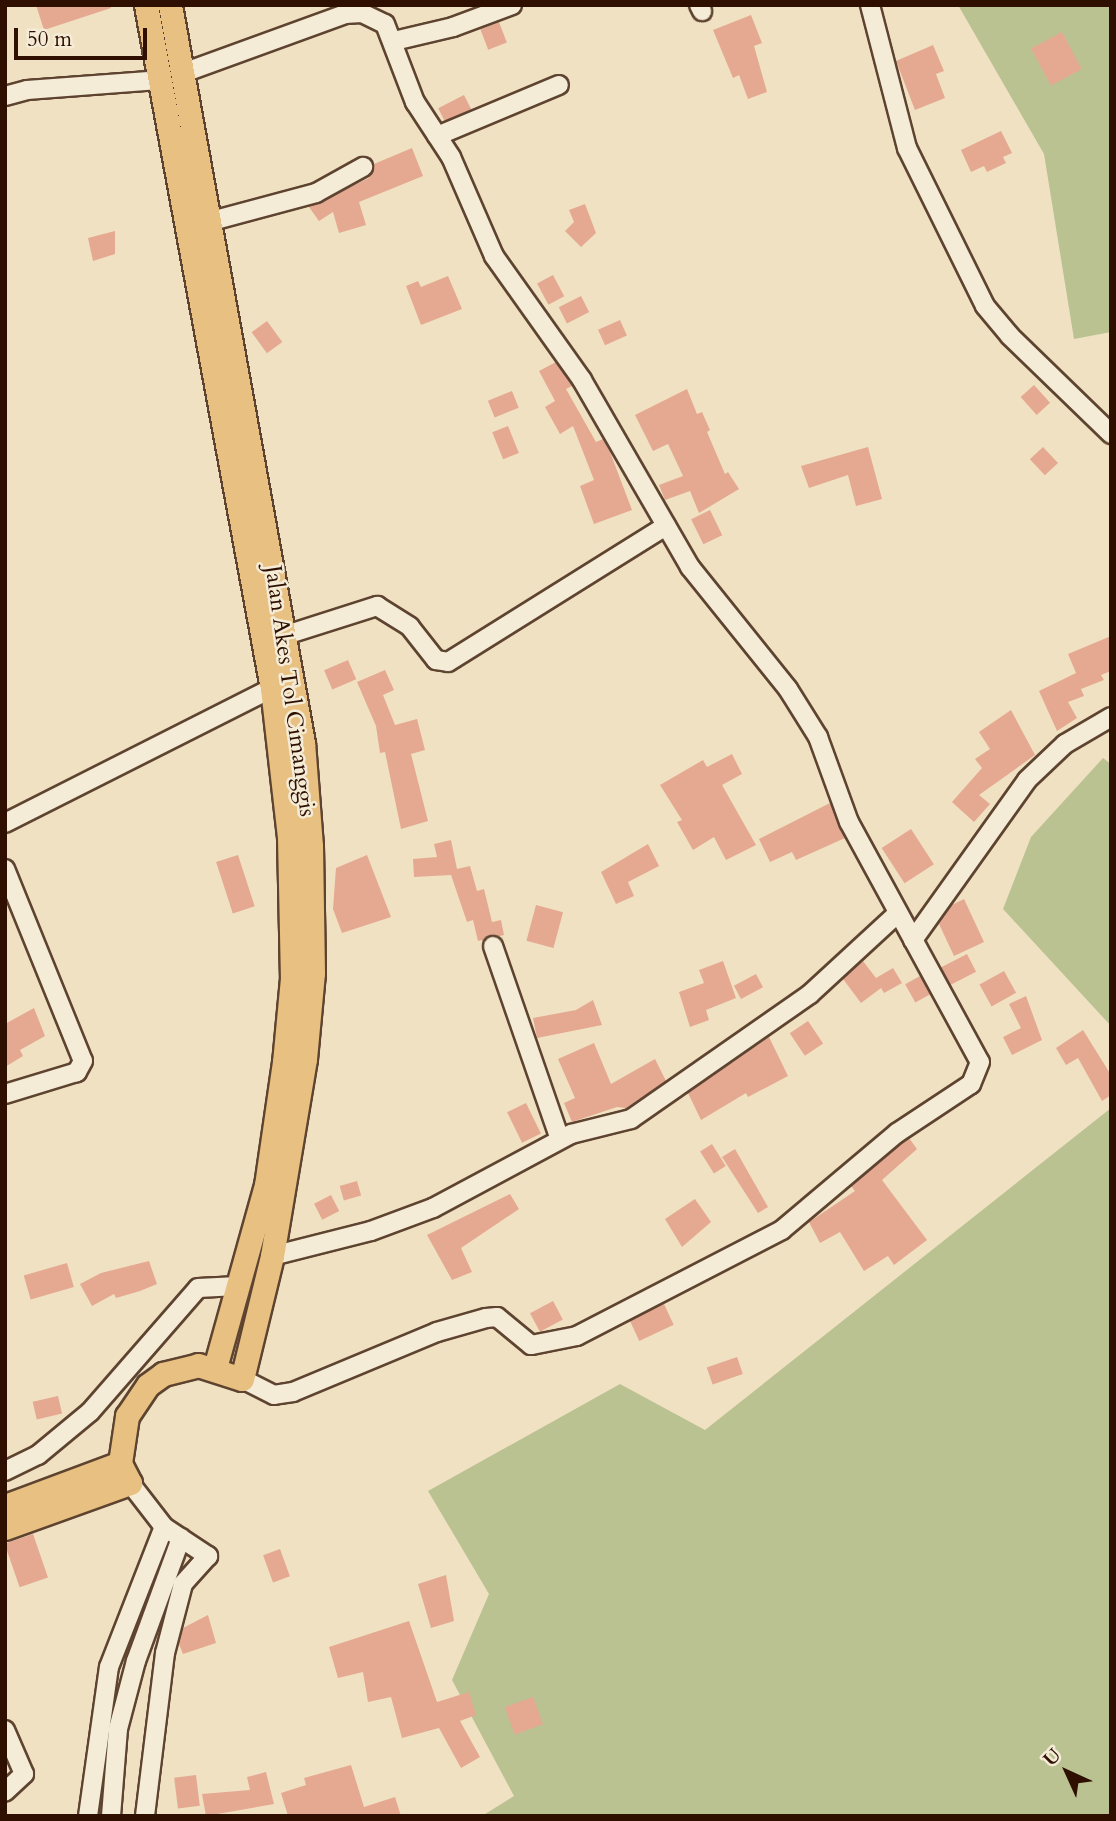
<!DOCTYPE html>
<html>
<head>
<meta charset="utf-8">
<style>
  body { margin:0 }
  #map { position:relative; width:1116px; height:1821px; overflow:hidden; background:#f0e1c2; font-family:Cardo,serif }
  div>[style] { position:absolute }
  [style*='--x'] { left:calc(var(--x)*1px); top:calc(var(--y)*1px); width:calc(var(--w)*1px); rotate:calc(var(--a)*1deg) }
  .green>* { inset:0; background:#bbc292 }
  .building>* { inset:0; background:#e5a991; transform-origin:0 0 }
  .roads { filter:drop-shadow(2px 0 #5e4430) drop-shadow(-2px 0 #5e4430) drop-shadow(0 2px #5e4430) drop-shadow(0 -2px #5e4430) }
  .minor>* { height:18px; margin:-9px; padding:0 9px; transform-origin:9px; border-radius:9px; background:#f5ecd7 }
  .major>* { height:23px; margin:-11.5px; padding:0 11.5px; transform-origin:11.5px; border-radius:11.5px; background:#e8c081 }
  span { translate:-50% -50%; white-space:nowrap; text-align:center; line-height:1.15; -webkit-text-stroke:5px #f5ecd7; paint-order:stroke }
  .street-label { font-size:23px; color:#2e0f00 }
  .frame { position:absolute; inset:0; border:7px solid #2e0f00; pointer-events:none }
  .north { position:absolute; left:1032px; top:1737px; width:70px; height:70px; -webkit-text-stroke:5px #f5ecd7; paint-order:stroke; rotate:315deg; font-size:19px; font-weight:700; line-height:28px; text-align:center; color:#2e0f00 }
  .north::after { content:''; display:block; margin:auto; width:24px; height:32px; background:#2e0f00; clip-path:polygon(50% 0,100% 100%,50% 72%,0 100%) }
  .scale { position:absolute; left:14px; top:28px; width:133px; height:32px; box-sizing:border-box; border:4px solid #2e0f00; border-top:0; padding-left:9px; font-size:21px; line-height:24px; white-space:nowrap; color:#2e0f00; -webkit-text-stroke:5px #f5ecd7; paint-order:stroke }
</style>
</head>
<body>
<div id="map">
  <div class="green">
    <div style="clip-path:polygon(958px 5px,1111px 5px,1111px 332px,1074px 339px,1044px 154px)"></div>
    <div style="clip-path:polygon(1103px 758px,1111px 764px,1111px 1026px,1003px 909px,1031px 837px)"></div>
    <div style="clip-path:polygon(1111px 1108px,1111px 1816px,482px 1816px,514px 1796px,452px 1680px,489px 1594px,428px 1491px,620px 1384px,705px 1430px)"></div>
  </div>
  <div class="building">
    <div style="clip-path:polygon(36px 5px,110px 5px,111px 8px,44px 30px)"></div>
    <div style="clip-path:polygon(751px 15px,762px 43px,754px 46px,767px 92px,748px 99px,739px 75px,733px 78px,713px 30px)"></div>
    <div style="left:499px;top:22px;width:22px;height:20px;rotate:69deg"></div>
    <div style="left:1062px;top:32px;width:42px;height:35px;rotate:62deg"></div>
    <div style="clip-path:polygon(933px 45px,944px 71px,936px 74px,945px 98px,915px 110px,896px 61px)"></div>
    <div style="left:464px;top:95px;width:16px;height:29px;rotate:63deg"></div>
    <div style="clip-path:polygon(1001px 131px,1012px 153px,1003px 157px,1006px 163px,987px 172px,984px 166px,971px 172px,961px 150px)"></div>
    <div style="clip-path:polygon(412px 148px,423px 176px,359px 202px,366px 225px,339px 233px,333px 212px,319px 221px,309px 207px,369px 178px,374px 164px)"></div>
    <div style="clip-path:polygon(585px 204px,596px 233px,581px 247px,565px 231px,574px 222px,569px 210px)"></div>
    <div style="clip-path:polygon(115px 231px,115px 254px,93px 261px,88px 238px)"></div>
    <div style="left:553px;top:275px;width:24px;height:18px;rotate:62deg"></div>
    <div style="clip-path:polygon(448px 276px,462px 309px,421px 325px,406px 286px,418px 281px,421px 287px)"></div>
    <div style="left:581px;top:296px;width:18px;height:25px;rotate:63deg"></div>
    <div style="left:620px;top:320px;width:17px;height:24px;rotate:66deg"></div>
    <div style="left:267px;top:321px;width:26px;height:19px;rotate:54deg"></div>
    <div style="clip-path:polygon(556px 362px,572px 386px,566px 389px,596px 442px,603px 439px,610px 452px,632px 510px,594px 524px,580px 486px,594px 480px,573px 426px,560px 434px,545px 407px,555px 401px,539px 371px)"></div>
    <div style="left:1034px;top:385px;width:24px;height:18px;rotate:48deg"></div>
    <div style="clip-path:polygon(687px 389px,697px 414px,702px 412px,710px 430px,707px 432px,725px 474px,728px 472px,739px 489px,699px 513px,690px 491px,665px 500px,659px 485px,683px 476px,668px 444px,653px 451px,635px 415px)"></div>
    <div style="left:512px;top:391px;width:18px;height:26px;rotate:68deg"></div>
    <div style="left:508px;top:426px;width:29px;height:17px;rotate:68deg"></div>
    <div style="clip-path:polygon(868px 447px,882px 499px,856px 506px,848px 475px,809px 488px,801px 466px)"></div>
    <div style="left:1043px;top:447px;width:22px;height:18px;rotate:47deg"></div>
    <div style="left:710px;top:510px;width:28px;height:21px;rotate:64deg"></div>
    <div style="clip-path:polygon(1111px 636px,1111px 671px,1101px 675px,1104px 680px,1081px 689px,1084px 696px,1068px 702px,1077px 718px,1057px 731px,1039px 691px,1076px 673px,1068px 654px)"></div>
    <div style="left:348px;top:660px;width:21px;height:26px;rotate:67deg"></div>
    <div style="clip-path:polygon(385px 670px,394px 690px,383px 695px,395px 725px,417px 719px,425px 750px,411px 754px,428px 821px,401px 829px,385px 752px,380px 753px,376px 726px,357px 682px)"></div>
    <div style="clip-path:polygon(1011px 710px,1035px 755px,979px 795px,990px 804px,974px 822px,952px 802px,982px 768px,975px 759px,990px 749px,979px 732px)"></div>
    <div style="clip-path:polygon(732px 754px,742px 774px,722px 785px,756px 845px,726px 860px,714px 837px,693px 850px,677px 822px,682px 820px,660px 785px,703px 760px,707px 767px)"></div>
    <div style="clip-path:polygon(830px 803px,845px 838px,796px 860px,792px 852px,770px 862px,759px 839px)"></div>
    <div style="left:911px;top:829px;width:42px;height:35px;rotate:57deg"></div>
    <div style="clip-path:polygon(451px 840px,457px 869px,470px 866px,477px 891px,484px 889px,492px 922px,501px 920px,504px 935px,478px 941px,473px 920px,467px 922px,451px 875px,414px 877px,413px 859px,437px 857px,434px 844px)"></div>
    <div style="clip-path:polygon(648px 844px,659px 866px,628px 882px,634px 896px,616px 904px,601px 872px)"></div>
    <div style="left:238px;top:855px;width:54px;height:23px;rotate:72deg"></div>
    <div style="clip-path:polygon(367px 855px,391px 917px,342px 933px,333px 909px,336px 868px)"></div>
    <div style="clip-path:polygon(964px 899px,984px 942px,954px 956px,939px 924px,952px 905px)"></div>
    <div style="left:536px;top:905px;width:28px;height:37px;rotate:15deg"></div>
    <div style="left:967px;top:954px;width:20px;height:29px;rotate:63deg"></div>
    <div style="clip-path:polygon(723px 961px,736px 998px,706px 1010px,709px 1020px,690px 1027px,679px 992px,704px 983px,699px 970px)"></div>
    <div style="clip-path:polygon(863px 961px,876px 978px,893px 968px,902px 983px,884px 993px,881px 988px,861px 1003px,843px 979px)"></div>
    <div style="left:1004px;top:971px;width:25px;height:28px;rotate:61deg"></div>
    <div style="left:756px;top:974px;width:15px;height:25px;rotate:62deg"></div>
    <div style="left:920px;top:976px;width:21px;height:17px;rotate:61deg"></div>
    <div style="clip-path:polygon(1026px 996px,1042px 1040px,1012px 1055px,1003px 1037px,1021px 1028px,1009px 1004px)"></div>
    <div style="clip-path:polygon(593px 1000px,602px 1025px,537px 1038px,533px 1018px,576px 1010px)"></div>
    <div style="clip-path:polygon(34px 1008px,45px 1036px,20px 1050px,23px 1056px,5px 1067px,5px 1024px)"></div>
    <div style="left:808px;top:1021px;width:27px;height:22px;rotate:56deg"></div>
    <div style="clip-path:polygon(1083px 1030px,1111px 1075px,1111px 1095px,1102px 1101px,1078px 1058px,1066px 1065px,1056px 1048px)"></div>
    <div style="clip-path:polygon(769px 1037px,788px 1076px,748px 1097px,746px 1093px,701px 1120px,688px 1093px)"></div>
    <div style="clip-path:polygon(594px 1043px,611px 1084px,655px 1059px,666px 1081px,626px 1108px,617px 1107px,572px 1122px,564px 1103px,575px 1098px,558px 1059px)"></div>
    <div style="left:526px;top:1103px;width:34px;height:21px;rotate:64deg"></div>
    <div style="clip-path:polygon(909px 1138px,917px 1149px,882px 1180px,927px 1240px,894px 1265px,888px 1256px,864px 1271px,840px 1232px,820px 1243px,809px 1222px,855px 1191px,851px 1186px)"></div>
    <div style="left:712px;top:1144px;width:26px;height:14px;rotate:58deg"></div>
    <div style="clip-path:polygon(735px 1149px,768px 1207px,758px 1213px,722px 1157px)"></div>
    <div style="left:357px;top:1181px;width:15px;height:18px;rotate:74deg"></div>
    <div style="clip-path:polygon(510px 1194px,519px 1209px,461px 1248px,472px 1272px,452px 1280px,427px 1235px)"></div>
    <div style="left:331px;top:1195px;width:18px;height:19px;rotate:63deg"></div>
    <div style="clip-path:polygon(695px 1199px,711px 1222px,682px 1247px,665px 1219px)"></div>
    <div style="clip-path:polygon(149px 1261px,157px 1284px,140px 1291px,116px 1298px,114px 1294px,92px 1306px,80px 1284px,101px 1273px)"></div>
    <div style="left:67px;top:1263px;width:25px;height:45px;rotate:74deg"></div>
    <div style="left:553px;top:1301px;width:21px;height:26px;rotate:62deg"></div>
    <div style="left:664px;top:1304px;width:23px;height:38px;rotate:65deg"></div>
    <div style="left:737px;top:1357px;width:18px;height:32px;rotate:71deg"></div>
    <div style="left:58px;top:1396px;width:18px;height:26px;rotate:77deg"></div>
    <div style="left:33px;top:1534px;width:46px;height:30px;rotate:71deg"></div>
    <div style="left:280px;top:1549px;width:29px;height:18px;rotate:70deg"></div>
    <div style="clip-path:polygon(446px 1575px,454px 1621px,431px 1628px,418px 1584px)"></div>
    <div style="clip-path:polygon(208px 1615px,216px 1643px,183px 1654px,179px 1644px,183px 1628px)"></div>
    <div style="clip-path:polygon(409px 1621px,437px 1702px,469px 1692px,476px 1715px,460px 1721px,480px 1757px,461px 1768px,439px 1728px,402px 1738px,391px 1697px,368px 1702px,363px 1672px,338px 1678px,329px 1647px)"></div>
    <div style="left:533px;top:1697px;width:29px;height:30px;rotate:70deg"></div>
    <div style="clip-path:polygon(351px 1765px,364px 1807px,395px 1797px,401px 1816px,288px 1816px,281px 1793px,306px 1785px,304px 1778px)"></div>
    <div style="clip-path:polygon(266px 1772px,274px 1804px,206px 1816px,202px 1794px,250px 1790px,247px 1777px)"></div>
    <div style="left:196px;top:1775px;width:31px;height:22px;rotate:83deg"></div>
  </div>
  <div class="roads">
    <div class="minor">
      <div style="--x:699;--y:5;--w:7;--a:63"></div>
      <div style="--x:870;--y:5;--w:148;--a:75.5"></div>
      <div style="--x:907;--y:148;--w:176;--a:63.7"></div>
      <div style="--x:985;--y:306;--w:39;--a:50"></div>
      <div style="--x:1010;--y:336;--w:141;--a:44.1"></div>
      <div style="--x:394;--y:41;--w:61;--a:-13.3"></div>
      <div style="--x:453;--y:27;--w:63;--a:-20.4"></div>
      <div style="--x:183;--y:73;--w:172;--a:-20"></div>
      <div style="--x:345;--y:14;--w:17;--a:-3"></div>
      <div style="--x:362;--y:13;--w:25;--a:26"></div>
      <div style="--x:385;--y:24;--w:84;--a:69"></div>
      <div style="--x:415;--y:102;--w:66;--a:56.8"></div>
      <div style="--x:451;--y:157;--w:108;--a:66.5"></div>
      <div style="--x:494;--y:256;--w:152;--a:54.6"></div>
      <div style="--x:582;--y:380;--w:216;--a:60"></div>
      <div style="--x:690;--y:567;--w:156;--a:51.2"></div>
      <div style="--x:788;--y:689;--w:57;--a:58"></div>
      <div style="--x:818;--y:737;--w:90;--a:70"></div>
      <div style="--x:849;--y:822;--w:273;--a:61.4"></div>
      <div style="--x:980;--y:1062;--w:24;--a:112"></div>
      <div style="--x:971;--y:1084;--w:89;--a:146.5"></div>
      <div style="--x:897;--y:1133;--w:150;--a:139.9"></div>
      <div style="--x:782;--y:1230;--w:231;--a:152.7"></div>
      <div style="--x:577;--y:1336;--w:47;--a:168.9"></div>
      <div style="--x:531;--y:1345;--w:44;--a:-140.5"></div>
      <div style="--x:497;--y:1317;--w:11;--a:175"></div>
      <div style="--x:486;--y:1318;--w:51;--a:164.1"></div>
      <div style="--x:437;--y:1332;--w:156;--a:157.4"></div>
      <div style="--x:293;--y:1392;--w:19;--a:171"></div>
      <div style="--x:274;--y:1395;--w:36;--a:-153"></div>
      <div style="--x:5;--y:96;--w:23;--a:-15"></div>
      <div style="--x:27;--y:90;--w:132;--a:-4.3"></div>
      <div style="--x:437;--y:136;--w:132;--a:-22.7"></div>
      <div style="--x:208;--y:222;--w:112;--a:-15"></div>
      <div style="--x:316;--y:193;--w:54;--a:-29"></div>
      <div style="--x:286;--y:635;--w:96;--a:-17.7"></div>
      <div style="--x:377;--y:606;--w:39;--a:32"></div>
      <div style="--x:410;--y:627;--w:42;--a:51.8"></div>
      <div style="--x:436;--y:660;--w:12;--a:9"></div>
      <div style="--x:448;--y:662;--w:257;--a:-32"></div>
      <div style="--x:5;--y:823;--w:299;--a:-26.8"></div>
      <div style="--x:5;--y:869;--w:207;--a:67.9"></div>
      <div style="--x:83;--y:1061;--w:13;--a:119"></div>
      <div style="--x:77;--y:1072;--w:75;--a:163"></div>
      <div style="--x:913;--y:940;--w:196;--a:-54.5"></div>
      <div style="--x:1027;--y:780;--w:52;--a:-43.5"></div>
      <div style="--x:1065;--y:744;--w:53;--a:-30.4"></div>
      <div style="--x:493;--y:946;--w:204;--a:70.9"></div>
      <div style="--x:272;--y:1256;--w:102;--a:-14.2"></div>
      <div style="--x:371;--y:1231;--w:66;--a:-20.4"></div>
      <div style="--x:433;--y:1208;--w:157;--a:-28.2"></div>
      <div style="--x:571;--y:1134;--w:62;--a:-14"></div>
      <div style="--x:631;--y:1119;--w:218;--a:-34.9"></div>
      <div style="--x:810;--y:994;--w:117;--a:-42.6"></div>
      <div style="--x:5;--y:1471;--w:37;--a:-26"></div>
      <div style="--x:38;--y:1455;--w:67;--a:-39.6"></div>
      <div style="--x:90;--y:1412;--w:164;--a:-48.9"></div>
      <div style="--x:198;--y:1288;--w:40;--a:-2.9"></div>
      <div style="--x:130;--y:1483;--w:56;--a:52.3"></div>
      <div style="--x:164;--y:1527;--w:53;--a:33.4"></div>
      <div style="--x:208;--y:1556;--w:38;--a:132"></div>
      <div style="--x:183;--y:1584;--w:71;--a:104.6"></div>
      <div style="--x:165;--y:1653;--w:164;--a:97"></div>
      <div style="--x:5;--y:1730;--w:48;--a:66.6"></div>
      <div style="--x:24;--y:1774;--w:26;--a:137"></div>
      <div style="--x:88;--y:1816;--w:150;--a:-82"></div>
      <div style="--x:109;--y:1667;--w:150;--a:-68.6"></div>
      <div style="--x:111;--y:1816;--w:87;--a:-85.4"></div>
      <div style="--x:118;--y:1729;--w:70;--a:-75.2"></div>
      <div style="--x:136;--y:1661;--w:131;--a:-69.9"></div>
    </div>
    <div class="major">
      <div style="--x:146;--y:5;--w:695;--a:79.55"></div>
      <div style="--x:272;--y:688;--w:150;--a:83.5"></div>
      <div style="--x:289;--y:837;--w:141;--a:88.8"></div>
      <div style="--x:292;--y:978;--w:84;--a:95.4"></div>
      <div style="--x:284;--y:1062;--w:124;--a:98.3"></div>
      <div style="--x:266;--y:1185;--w:190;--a:105.6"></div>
      <div style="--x:5;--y:1506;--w:123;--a:-20.5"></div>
      <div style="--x:5;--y:1528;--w:133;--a:-19.8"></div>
      <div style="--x:130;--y:1483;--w:22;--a:-117"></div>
      <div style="--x:120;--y:1463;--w:48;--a:-81.5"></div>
      <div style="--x:127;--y:1416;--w:37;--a:-56"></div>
      <div style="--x:148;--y:1385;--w:19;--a:-36"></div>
      <div style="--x:163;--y:1374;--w:36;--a:-14"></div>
      <div style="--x:198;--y:1365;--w:46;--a:17.7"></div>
      <div style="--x:242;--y:1379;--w:127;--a:-76.3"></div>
      <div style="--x:272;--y:1256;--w:200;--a:-80.5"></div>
      <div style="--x:305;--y:1059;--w:86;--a:-84.7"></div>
      <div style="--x:313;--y:973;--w:127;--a:-90.9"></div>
      <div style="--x:311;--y:846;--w:103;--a:-94.4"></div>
      <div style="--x:303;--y:743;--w:750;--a:-100.22"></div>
    </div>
  </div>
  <div class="street-label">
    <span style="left:290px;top:691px;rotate:82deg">Jalan Akes Tol Cimanggis</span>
  </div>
  <div class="frame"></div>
  <div class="north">U</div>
  <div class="scale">50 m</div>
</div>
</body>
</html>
